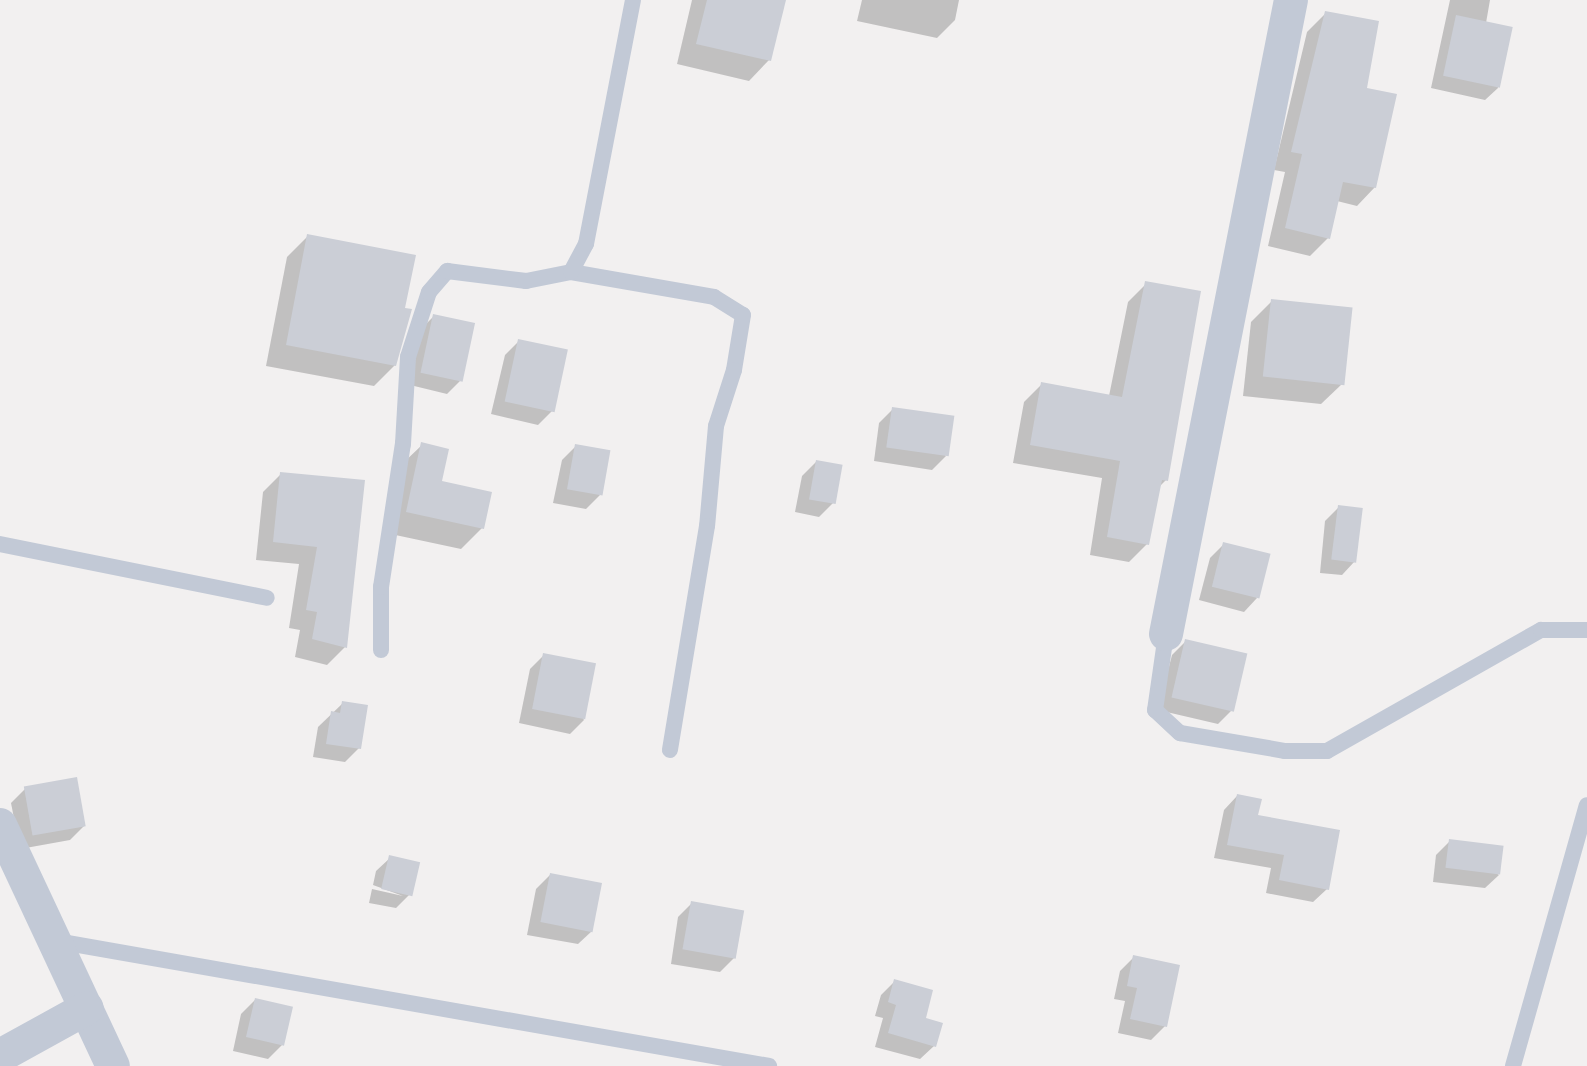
<!DOCTYPE html>
<html>
<head>
<meta charset="utf-8">
<style>
  body { margin:0 }
  #map { position:relative; width:1587px; height:1066px; overflow:hidden; background:#f2f0f0; font-family:"Open Sans",sans-serif }
  div>[style] { position:absolute }
  [style*='--x'] { left:calc(var(--x)*1px); top:calc(var(--y)*1px); width:calc(var(--w)*1px); rotate:calc(var(--a)*1deg) }
  .shadow>* { inset:0; background:#0003 }
  .building>* { inset:0; background:#cbced6; transform-origin:0 0 }
  .lane>* { height:16px; margin:-8px; padding:0 8px; transform-origin:8px; border-radius:8px; background:#c2c9d6 }
  .street>* { height:34px; margin:-17px; padding:0 17px; transform-origin:17px; border-radius:17px; background:#c2c9d6 }
  span { translate:-50% -50%; white-space:nowrap; text-align:center; line-height:1.15; -webkit-text-stroke:6px #fff; paint-order:stroke }
</style>
</head>
<body>
<div id="map">
  <div class="shadow">
    <div style="clip-path:polygon(692px 0,784px 0,769px 60px,749px 81px,677px 64px)"></div>
    <div style="clip-path:polygon(862px 0,959px 0,955px 20px,937px 38px,857px 21px)"></div>
    <div style="clip-path:polygon(1450px 0,1490px 0,1486px 23px,1498px 88px,1485px 100px,1431px 88px)"></div>
    <div style="clip-path:polygon(1325px 14px,1365px 89px,1375px 187px,1357px 206px,1337px 201px,1328px 238px,1310px 256px,1268px 246px,1285px 172px,1274px 170px,1307px 32px)"></div>
    <div style="clip-path:polygon(307px 237px,395px 365px,374px 386px,266px 366px,287px 257px)"></div>
    <div style="clip-path:polygon(1146px 284px,1166px 480px,1158px 488px,1147px 544px,1129px 562px,1090px 555px,1102px 478px,1013px 463px,1024px 402px,1042px 384px,1109px 396px,1128px 302px)"></div>
    <div style="clip-path:polygon(1272px 301px,1342px 384px,1321px 404px,1243px 396px,1251px 322px)"></div>
    <div style="clip-path:polygon(434px 316px,461px 380px,447px 394px,406px 384px,420px 330px)"></div>
    <div style="clip-path:polygon(519px 341px,552px 411px,538px 425px,491px 414px,505px 355px)"></div>
    <div style="clip-path:polygon(893px 409px,946px 456px,932px 470px,874px 461px,879px 423px)"></div>
    <div style="clip-path:polygon(422px 445px,440px 483px,482px 528px,461px 549px,386px 533px,401px 465px)"></div>
    <div style="clip-path:polygon(576px 446px,600px 495px,586px 509px,553px 503px,562px 460px)"></div>
    <div style="clip-path:polygon(816px 462px,833px 503px,819px 517px,795px 512px,802px 476px)"></div>
    <div style="clip-path:polygon(281px 474px,362px 482px,345px 647px,327px 665px,295px 657px,300px 630px,289px 628px,299px 564px,256px 560px,263px 492px)"></div>
    <div style="clip-path:polygon(1339px 507px,1355px 561px,1342px 575px,1320px 573px,1325px 521px)"></div>
    <div style="clip-path:polygon(1224px 544px,1257px 598px,1244px 612px,1199px 600px,1210px 558px)"></div>
    <div style="clip-path:polygon(1186px 641px,1232px 710px,1218px 724px,1158px 710px,1172px 655px)"></div>
    <div style="clip-path:polygon(544px 655px,584px 720px,570px 734px,519px 723px,530px 669px)"></div>
    <div style="clip-path:polygon(343px 703px,359px 748px,345px 762px,313px 757px,318px 727px)"></div>
    <div style="clip-path:polygon(25px 789px,84px 826px,70px 840px,20px 849px,11px 803px)"></div>
    <div style="clip-path:polygon(1237px 796px,1327px 889px,1313px 902px,1266px 893px,1271px 868px,1214px 858px,1224px 810px)"></div>
    <div style="clip-path:polygon(1450px 841px,1499px 875px,1485px 888px,1433px 882px,1436px 855px)"></div>
    <div style="clip-path:polygon(390px 858px,410px 894px,396px 908px,369px 903px,372px 889px,403px 896px,373px 885px,376px 871px)"></div>
    <div style="clip-path:polygon(550px 875px,592px 931px,578px 944px,527px 935px,536px 889px)"></div>
    <div style="clip-path:polygon(692px 903px,734px 958px,720px 972px,671px 964px,678px 917px)"></div>
    <div style="clip-path:polygon(1134px 957px,1165px 1026px,1151px 1040px,1118px 1033px,1125px 1001px,1114px 999px,1120px 971px)"></div>
    <div style="clip-path:polygon(895px 981px,923px 1019px,934px 1046px,920px 1059px,875px 1047px,883px 1018px,875px 1016px,881px 995px)"></div>
    <div style="clip-path:polygon(255px 1000px,282px 1045px,268px 1059px,233px 1051px,241px 1014px)"></div>
  </div>
  <div class="building">
    <div style="clip-path:polygon(707px 0,786px 0,771px 61px,696px 44px)"></div>
    <div style="clip-path:polygon(1325px 11px,1379px 21px,1367px 88px,1397px 94px,1376px 188px,1343px 182px,1330px 239px,1285px 228px,1302px 154px,1291px 152px)"></div>
    <div style="left:1456px;top:15px;width:58px;height:62px;rotate:12deg"></div>
    <div style="clip-path:polygon(307px 234px,416px 255px,405px 308px,412px 309px,396px 366px,286px 345px)"></div>
    <div style="clip-path:polygon(1145px 281px,1201px 291px,1168px 481px,1162px 480px,1149px 545px,1107px 537px,1120px 461px,1030px 445px,1041px 382px,1122px 397px)"></div>
    <div style="left:1271px;top:299px;width:82px;height:78px;rotate:6deg"></div>
    <div style="left:433px;top:314px;width:43px;height:60px;rotate:12deg"></div>
    <div style="left:518px;top:339px;width:51px;height:64px;rotate:12deg"></div>
    <div style="left:892px;top:407px;width:63px;height:41px;rotate:8deg"></div>
    <div style="clip-path:polygon(421px 442px,449px 449px,442px 481px,492px 492px,484px 529px,406px 512px)"></div>
    <div style="left:575px;top:444px;width:36px;height:46px;rotate:10deg"></div>
    <div style="left:816px;top:460px;width:27px;height:40px;rotate:10deg"></div>
    <div style="clip-path:polygon(280px 472px,365px 480px,347px 648px,312px 639px,317px 612px,306px 610px,317px 547px,273px 542px)"></div>
    <div style="left:1338px;top:505px;width:25px;height:55px;rotate:7deg"></div>
    <div style="left:1223px;top:542px;width:49px;height:46px;rotate:14deg"></div>
    <div style="left:1185px;top:639px;width:64px;height:60px;rotate:13deg"></div>
    <div style="left:543px;top:653px;width:54px;height:57px;rotate:11deg"></div>
    <div style="clip-path:polygon(342px 701px,368px 705px,361px 749px,326px 744px,331px 711px,340px 713px)"></div>
    <div style="left:77px;top:777px;width:50px;height:54px;rotate:80deg"></div>
    <div style="clip-path:polygon(1237px 794px,1262px 799px,1258px 815px,1340px 830px,1329px 890px,1279px 880px,1284px 855px,1227px 845px)"></div>
    <div style="left:1449px;top:839px;width:55px;height:29px;rotate:7deg"></div>
    <div style="left:389px;top:855px;width:32px;height:35px;rotate:13deg"></div>
    <div style="left:550px;top:873px;width:53px;height:50px;rotate:11deg"></div>
    <div style="left:691px;top:901px;width:54px;height:49px;rotate:10deg"></div>
    <div style="clip-path:polygon(1133px 955px,1180px 965px,1167px 1027px,1130px 1019px,1137px 988px,1127px 986px)"></div>
    <div style="clip-path:polygon(894px 979px,933px 990px,926px 1018px,943px 1023px,936px 1047px,888px 1033px,896px 1005px,888px 1002px)"></div>
    <div style="left:255px;top:998px;width:39px;height:40px;rotate:13deg"></div>
  </div>
  <div class="lane">
    <div style="--x:571;--y:272;--w:145;--a:9.9"></div>
    <div style="--x:714;--y:297;--w:34;--a:32"></div>
    <div style="--x:743;--y:315;--w:56;--a:99.3"></div>
    <div style="--x:734;--y:370;--w:59;--a:107.8"></div>
    <div style="--x:716;--y:426;--w:100;--a:95.1"></div>
    <div style="--x:707;--y:526;--w:227;--a:99.4"></div>
    <div style="--x:0;--y:544;--w:272;--a:11.4"></div>
    <div style="--x:1166;--y:634;--w:77;--a:98.2"></div>
    <div style="--x:1155;--y:710;--w:34;--a:43"></div>
    <div style="--x:1180;--y:733;--w:107;--a:9.7"></div>
    <div style="--x:1285;--y:751;--w:42;--a:0"></div>
    <div style="--x:1327;--y:751;--w:246;--a:-29.5"></div>
    <div style="--x:1541;--y:630;--w:46;--a:0"></div>
    <div style="--x:381;--y:650;--w:63;--a:-90"></div>
    <div style="--x:381;--y:587;--w:145;--a:-81.3"></div>
    <div style="--x:403;--y:444;--w:87;--a:-86.7"></div>
    <div style="--x:408;--y:357;--w:68;--a:-72.1"></div>
    <div style="--x:429;--y:292;--w:28;--a:-49"></div>
    <div style="--x:447;--y:271;--w:80;--a:7.2"></div>
    <div style="--x:526;--y:281;--w:46;--a:-11.3"></div>
    <div style="--x:571;--y:272;--w:32;--a:-62"></div>
    <div style="--x:586;--y:244;--w:248;--a:-79.1"></div>
    <div style="--x:56;--y:941;--w:724;--a:9.94"></div>
    <div style="--x:1513;--y:1066;--w:271;--a:-74.2"></div>
  </div>
  <div class="street">
    <div style="--x:1166;--y:634;--w:646;--a:-78.85"></div>
    <div style="--x:0;--y:825;--w:266;--a:64.9"></div>
    <div style="--x:0;--y:1056;--w:99;--a:-28.9"></div>
  </div>
</div>
</body>
</html>
